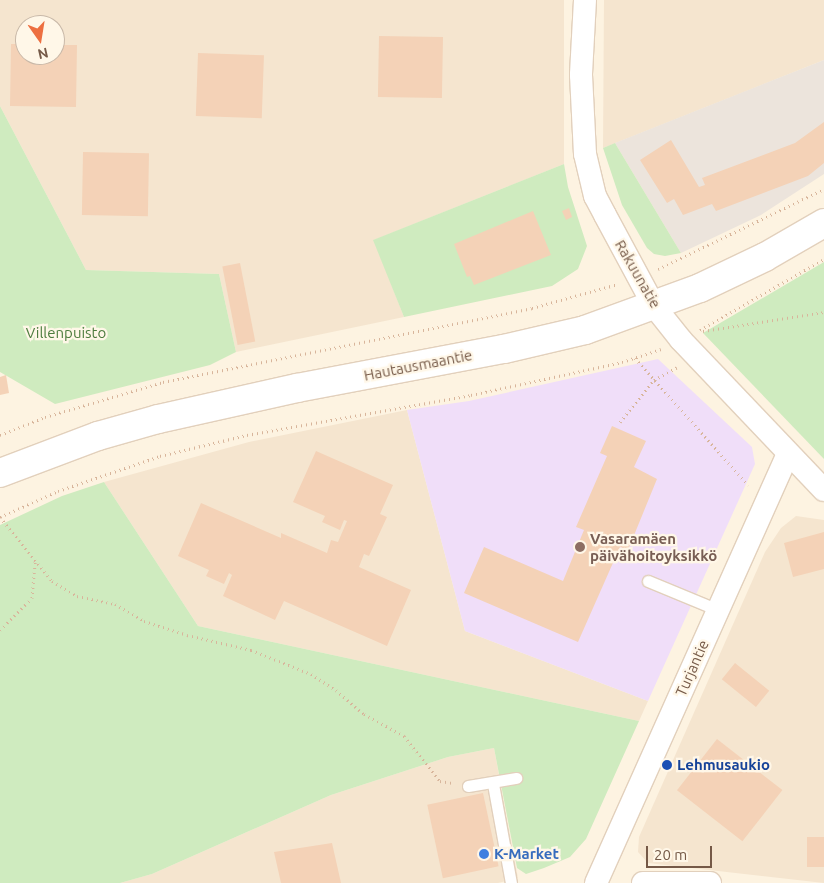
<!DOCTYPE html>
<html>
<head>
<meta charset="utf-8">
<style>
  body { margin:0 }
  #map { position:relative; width:824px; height:883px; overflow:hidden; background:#fdf3e1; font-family:Ubuntu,sans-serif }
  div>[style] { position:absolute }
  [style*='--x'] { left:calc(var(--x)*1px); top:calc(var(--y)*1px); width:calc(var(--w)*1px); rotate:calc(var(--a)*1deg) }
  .residential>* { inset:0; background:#f5e5cf }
  .industrial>* { inset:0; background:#ece4dc }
  .education>* { inset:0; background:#f0def9 }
  .green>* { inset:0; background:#cfebbf }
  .building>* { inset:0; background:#f4d2b7; transform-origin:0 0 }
  .path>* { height:3px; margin-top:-1.5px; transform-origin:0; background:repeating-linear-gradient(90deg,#d8b59b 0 1px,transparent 0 5px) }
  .roads { filter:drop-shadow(1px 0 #e2d0bc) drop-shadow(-1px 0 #e2d0bc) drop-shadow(0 1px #e2d0bc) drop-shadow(0 -1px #e2d0bc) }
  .lane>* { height:11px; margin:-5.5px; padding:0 5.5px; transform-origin:5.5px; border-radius:5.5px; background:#fff }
  .street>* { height:22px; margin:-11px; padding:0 11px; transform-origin:11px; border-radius:11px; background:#fff }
  .secondary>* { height:28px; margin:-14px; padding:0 14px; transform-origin:14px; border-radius:14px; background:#fff }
  .dots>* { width:14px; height:14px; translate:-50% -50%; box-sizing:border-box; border:2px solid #fff7e8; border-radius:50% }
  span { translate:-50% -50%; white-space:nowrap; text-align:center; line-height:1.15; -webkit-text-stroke:4.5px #fff7e8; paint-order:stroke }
  .street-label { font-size:15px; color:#755947 }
  .park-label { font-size:15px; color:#4d7c3e }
  .education-label { font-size:15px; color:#785e54; font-weight:700 }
  .left { translate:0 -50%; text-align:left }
  .transit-label { font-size:15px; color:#164399; font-weight:700 }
  .shop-label { font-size:15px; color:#366cbe; font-weight:700 }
  .north { position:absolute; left:15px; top:15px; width:50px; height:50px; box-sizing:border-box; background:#fff7e8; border:1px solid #c8b8a8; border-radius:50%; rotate:167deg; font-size:14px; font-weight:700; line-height:20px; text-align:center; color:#755947 }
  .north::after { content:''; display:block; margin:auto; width:18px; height:22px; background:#ed6f40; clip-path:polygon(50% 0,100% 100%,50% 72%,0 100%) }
  .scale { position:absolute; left:646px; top:846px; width:66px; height:22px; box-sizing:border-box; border:2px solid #755947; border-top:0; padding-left:6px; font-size:15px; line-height:18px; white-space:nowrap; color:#755947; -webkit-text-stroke:4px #fff7e8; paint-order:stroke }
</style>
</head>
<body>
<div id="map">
  <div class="residential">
    <div style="clip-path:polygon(evenodd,0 0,564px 0,564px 164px,374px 240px,404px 317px,236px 352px,219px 274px,86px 270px,0 106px,0 0,25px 25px,55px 25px,55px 55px,25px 55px,25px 25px)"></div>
    <div style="clip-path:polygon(604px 0,824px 0,824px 60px,603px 148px)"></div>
    <div style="clip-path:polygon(407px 410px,465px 631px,648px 701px,639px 721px,198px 626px,104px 482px,249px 442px)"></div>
    <div style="clip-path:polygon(796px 516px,824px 520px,824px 883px,648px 863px,638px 852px,639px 837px,765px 552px,781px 528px)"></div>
    <div style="clip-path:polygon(494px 748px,518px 878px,498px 883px,120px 883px,152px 874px,331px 795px,448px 757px)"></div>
  </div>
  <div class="industrial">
    <div style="clip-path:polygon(824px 60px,824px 174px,761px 215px,681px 253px,615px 143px)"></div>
  </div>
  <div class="education">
    <div style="clip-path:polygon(658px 359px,752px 447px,755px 464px,648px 701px,465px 631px,407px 410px,469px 401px)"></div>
  </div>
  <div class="green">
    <div style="clip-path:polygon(0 106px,86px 270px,219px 274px,236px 352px,210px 365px,55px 404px,0 372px)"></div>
    <div style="clip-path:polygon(615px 143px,681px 253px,665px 256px,654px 254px,647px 248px,622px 205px,603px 148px)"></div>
    <div style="clip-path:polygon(564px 164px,568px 187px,587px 246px,578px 269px,552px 286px,404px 317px,373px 240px)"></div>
    <div style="clip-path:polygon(824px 262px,824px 459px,703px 333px)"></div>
    <div style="clip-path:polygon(104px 482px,198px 626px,639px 721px,586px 839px,570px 857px,544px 868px,526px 874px,517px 868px,494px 748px,448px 757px,331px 795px,152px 874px,120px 883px,0 883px,0 525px,62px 496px)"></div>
  </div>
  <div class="building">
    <div style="left:379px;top:36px;width:64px;height:61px;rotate:1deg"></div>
    <div style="clip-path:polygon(11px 44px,25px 44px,25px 55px,55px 55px,55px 45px,77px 45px,76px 107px,10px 106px)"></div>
    <div style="left:198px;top:53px;width:66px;height:63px;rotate:2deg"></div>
    <div style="clip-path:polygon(824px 122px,824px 163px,808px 176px,716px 211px,712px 204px,683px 215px,674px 199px,667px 203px,640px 160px,671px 140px,699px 187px,705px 185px,702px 178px,795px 143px)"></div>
    <div style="left:83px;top:152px;width:66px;height:63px;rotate:1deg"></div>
    <div style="clip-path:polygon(569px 208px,572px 217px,566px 220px,562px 211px)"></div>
    <div style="clip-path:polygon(533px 211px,551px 255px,474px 285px,470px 276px,467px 277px,454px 244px)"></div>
    <div style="left:240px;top:263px;width:80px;height:18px;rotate:79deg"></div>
    <div style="clip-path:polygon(6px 375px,9px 393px,0 395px,0 377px)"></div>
    <div style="clip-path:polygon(612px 426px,646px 441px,634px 467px,657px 479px,628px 550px,620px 547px,578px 642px,464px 593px,484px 547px,563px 581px,584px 530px,576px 527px,607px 456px,600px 453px)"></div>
    <div style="clip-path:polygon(316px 451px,393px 485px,380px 514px,387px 517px,369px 556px,364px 554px,359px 567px,411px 590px,387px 646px,284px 601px,275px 620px,223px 596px,232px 575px,229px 573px,224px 584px,206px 576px,209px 570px,178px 556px,201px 503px,281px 538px,281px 533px,327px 553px,331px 540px,338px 542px,347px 521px,344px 520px,340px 530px,322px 522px,325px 516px,293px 502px)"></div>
    <div style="clip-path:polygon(824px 532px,824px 569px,793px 577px,784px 543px)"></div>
    <div style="left:735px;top:663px;width:44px;height:21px;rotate:39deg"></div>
    <div style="left:717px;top:739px;width:83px;height:65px;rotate:38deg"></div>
    <div style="left:483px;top:793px;width:75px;height:57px;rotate:78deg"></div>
    <div style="left:824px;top:837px;width:30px;height:17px;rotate:90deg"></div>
    <div style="clip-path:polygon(332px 843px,341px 883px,281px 883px,274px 852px)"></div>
  </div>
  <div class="path">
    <div style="--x:658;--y:269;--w:184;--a:-25.7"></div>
    <div style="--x:700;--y:330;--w:143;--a:-29.8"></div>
    <div style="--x:703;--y:331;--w:122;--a:-8.9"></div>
    <div style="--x:635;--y:358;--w:170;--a:48.3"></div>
    <div style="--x:620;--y:422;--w:54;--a:-51"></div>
    <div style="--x:654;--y:380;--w:26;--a:-29"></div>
    <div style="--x:0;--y:435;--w:48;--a:-21.8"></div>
    <div style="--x:45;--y:417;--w:123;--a:-16.5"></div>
    <div style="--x:163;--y:382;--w:376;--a:-11.3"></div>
    <div style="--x:532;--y:308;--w:89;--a:-15.6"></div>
    <div style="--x:0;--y:517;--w:64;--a:-24.1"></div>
    <div style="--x:58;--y:491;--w:108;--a:-18.9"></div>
    <div style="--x:160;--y:456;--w:89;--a:-13.6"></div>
    <div style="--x:247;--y:435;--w:228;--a:-10.1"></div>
    <div style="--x:471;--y:395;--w:155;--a:-12.3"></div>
    <div style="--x:622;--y:362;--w:41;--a:-18.4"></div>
    <div style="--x:0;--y:517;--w:82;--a:50.9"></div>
    <div style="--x:52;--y:581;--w:29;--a:31"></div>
    <div style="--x:77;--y:596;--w:39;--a:12"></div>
    <div style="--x:115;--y:604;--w:34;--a:30"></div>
    <div style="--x:144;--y:621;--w:45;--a:18"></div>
    <div style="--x:187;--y:635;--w:66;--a:13.2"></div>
    <div style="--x:251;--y:650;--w:65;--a:21.8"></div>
    <div style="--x:311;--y:674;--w:30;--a:33"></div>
    <div style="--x:336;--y:690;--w:37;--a:41"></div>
    <div style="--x:364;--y:714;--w:46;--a:28.8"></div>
    <div style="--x:404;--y:736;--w:58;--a:51.3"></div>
    <div style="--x:440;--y:781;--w:12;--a:9"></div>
    <div style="--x:0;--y:630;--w:45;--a:-45"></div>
    <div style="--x:32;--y:598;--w:38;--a:-85"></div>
  </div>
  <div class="roads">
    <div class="lane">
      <div style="--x:648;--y:581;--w:76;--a:22.5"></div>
      <div style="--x:493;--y:784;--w:101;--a:79.7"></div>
      <div style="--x:468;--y:786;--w:49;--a:-9.5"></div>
    </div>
    <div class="street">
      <div style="--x:585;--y:0;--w:75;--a:93.1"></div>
      <div style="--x:581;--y:75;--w:79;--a:87.1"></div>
      <div style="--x:585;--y:154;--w:43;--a:76.6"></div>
      <div style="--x:595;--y:196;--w:21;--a:62"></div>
      <div style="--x:605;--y:215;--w:103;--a:61.7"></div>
      <div style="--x:654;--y:306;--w:43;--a:51.5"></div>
      <div style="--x:681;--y:340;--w:207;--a:46.4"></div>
      <div style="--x:596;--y:883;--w:471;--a:-65.9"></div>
      <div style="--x:643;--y:883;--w:67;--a:0"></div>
    </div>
    <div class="secondary">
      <div style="--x:0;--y:473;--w:105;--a:-20.7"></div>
      <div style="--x:98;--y:436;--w:62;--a:-15.8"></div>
      <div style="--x:158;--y:419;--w:142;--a:-12.6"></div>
      <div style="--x:297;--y:388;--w:211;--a:-10.7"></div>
      <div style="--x:504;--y:349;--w:83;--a:-13.2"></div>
      <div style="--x:585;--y:330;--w:122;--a:-20.1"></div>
      <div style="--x:700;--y:288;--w:72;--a:-25.5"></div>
      <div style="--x:765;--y:257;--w:68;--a:-30"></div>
    </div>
  </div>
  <div class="dots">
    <div style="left:580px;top:547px;background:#8d6e63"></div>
    <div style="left:667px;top:765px;background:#1a4fb4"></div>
    <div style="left:484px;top:854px;background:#3f7fe0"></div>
  </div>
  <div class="street-label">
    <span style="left:638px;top:274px;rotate:60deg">Rakuunatie</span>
    <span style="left:418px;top:365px;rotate:-11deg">Hautausmaantie</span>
    <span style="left:692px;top:668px;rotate:-66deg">Turjantie</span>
  </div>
  <div class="park-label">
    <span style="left:66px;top:333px">Villenpuisto</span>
  </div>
  <div class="education-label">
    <span class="left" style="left:590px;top:547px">Vasaramäen<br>päivähoitoyksikkö</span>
  </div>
  <div class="transit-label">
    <span class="left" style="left:677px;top:765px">Lehmusaukio</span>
  </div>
  <div class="shop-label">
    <span class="left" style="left:494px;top:854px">K-Market</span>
  </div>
  <div class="north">N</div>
  <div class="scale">20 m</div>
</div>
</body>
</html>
